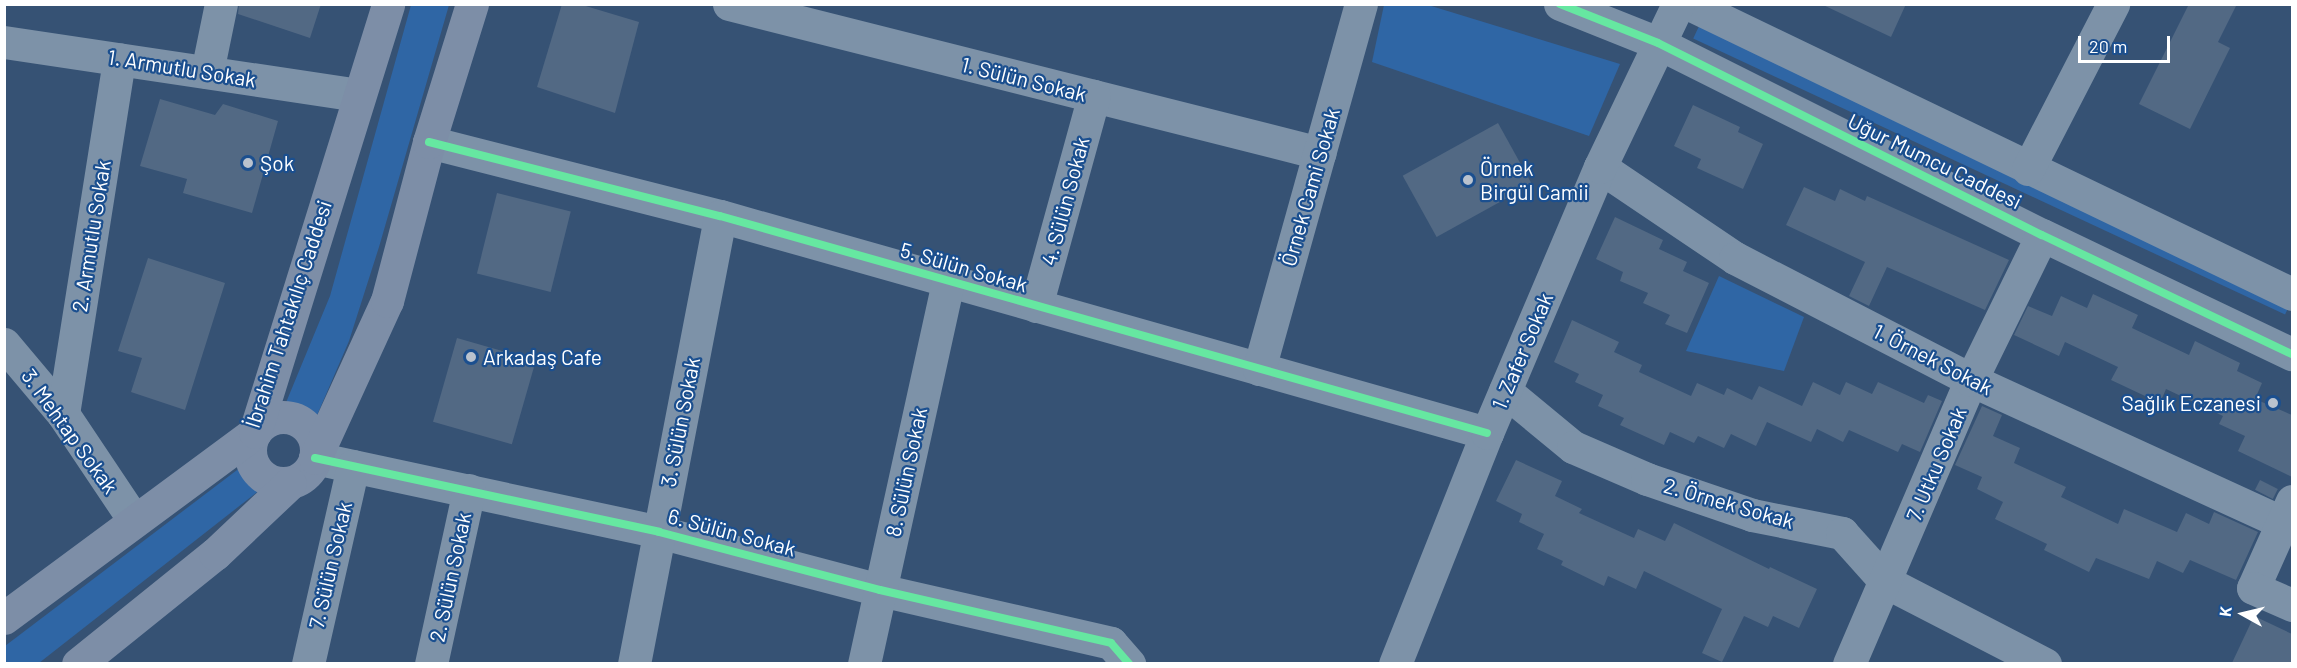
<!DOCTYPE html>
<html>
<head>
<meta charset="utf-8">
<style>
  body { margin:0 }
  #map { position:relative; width:2297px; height:668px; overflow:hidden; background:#365274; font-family:Barlow,sans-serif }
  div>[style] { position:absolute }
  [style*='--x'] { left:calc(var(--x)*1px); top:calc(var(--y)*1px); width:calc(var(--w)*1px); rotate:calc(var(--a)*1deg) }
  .green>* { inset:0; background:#2f66a5; transform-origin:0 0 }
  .building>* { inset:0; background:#526984; transform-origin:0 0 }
  .minor>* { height:33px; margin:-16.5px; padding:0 16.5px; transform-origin:16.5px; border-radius:16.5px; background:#7d92a8 }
  .major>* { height:33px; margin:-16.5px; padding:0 16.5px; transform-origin:16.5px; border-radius:16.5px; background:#7d8ea7 }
  .major>.ring { margin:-16.5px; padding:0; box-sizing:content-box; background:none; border:33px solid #7d8ea7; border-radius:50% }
  .cycleway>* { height:8px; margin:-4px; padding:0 4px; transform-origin:4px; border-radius:4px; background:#66e7a1 }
  .dots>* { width:16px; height:16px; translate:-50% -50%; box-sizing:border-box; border:3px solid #1b4f8f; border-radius:50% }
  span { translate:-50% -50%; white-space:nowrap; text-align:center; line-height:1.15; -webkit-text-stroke:4.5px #1b4f8f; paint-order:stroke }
  .street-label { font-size:21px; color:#fff }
  .poi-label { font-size:21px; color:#fff }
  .left { translate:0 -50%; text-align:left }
  .right { translate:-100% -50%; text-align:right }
  .frame { position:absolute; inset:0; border:6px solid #fff; pointer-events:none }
  .north { position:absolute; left:2213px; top:584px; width:60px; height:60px; -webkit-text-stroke:4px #1b4f8f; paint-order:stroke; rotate:278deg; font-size:16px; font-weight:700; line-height:24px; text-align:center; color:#fff }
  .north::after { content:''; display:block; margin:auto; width:21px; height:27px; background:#fff; clip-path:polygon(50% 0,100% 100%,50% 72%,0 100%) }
  .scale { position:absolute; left:2078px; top:36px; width:92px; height:27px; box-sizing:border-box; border:3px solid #fff; border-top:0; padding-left:8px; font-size:18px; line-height:21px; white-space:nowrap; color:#fff; -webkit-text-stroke:4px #1b4f8f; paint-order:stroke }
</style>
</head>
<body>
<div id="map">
  <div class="green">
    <div style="clip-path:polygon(411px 5px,449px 5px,379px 247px,349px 341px,315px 420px,285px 405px,330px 296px)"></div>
    <div style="clip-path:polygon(1428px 5px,1620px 64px,1589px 136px,1372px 62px,1384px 5px)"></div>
    <div style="left:1700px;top:24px;width:653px;height:16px;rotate:25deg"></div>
    <div style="clip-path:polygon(1719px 276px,1804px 317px,1784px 371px,1686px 351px)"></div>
    <div style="clip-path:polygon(241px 467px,261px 489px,39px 663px,5px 664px,5px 646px)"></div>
  </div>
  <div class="building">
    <div style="clip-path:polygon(239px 4px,321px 4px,310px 38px,238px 14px)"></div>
    <div style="clip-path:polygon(562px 4px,579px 4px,639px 22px,615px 113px,537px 87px)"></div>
    <div style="clip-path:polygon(1821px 4px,1906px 4px,1891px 37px)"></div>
    <div style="clip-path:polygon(2189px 4px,2237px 4px,2218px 42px,2230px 48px,2190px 129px,2139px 104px)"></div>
    <div style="clip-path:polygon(160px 99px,215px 115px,223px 104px,278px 121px,252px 213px,183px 193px,187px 179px,140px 166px)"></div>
    <div style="clip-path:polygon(1693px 105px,1740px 127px,1738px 132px,1763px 144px,1743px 189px,1697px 168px,1701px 159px,1674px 146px)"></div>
    <div style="left:1498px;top:123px;width:70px;height:109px;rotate:61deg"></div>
    <div style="clip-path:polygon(1804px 187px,1835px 201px,1840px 189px,1865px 201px,1867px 196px,2009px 260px,1985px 310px,1887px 267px,1869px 306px,1849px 296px,1865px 262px,1786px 225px)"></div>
    <div style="left:497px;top:193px;width:76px;height:83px;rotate:14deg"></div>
    <div style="clip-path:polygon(1615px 217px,1663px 240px,1659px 249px,1687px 262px,1683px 271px,1709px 283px,1687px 333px,1665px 324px,1670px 315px,1643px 303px,1648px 293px,1620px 281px,1623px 272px,1596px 259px)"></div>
    <div style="clip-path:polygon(148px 258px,225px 283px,185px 410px,131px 392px,142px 358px,118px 351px)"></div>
    <div style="clip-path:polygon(2093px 294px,2138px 315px,2132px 328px,2189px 355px,2195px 341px,2240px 363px,2237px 371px,2262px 383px,2255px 399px,2292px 415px,2292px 477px,2238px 451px,2245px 436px,2219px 424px,2223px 416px,2166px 389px,2160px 403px,2111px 380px,2118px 367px,2065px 342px,2059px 356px,2014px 335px,2028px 306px,2052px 316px,2061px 296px,2087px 308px)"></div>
    <div style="clip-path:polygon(1572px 320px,1619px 342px,1614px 352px,1642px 365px,1639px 372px,1691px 396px,1697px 383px,1724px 395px,1727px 388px,1752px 400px,1759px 386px,1802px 406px,1813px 382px,1840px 395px,1846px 382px,1872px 394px,1878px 382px,1924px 403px,1928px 395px,1942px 401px,1920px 452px,1902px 444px,1898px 452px,1849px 430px,1843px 442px,1817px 429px,1811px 442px,1767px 422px,1756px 446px,1731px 434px,1724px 448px,1698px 436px,1694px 443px,1670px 432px,1664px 445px,1620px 425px,1624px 418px,1598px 406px,1603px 395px,1575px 382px,1579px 374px,1554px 362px)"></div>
    <div style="left:457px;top:338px;width:82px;height:87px;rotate:16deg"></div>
    <div style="clip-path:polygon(1982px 406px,2002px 415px,1993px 436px,2020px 448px,2014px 463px,2066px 487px,2061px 497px,2118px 524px,2124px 509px,2177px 532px,2186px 513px,2209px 524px,2214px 512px,2258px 532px,2236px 580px,2190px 560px,2183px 573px,2157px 561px,2149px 579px,2096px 558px,2089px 572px,2044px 550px,2047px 544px,1995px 519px,2003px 502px,1977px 489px,1982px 477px,1955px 465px)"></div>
    <div style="clip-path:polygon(1516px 460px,1562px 481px,1555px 496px,1582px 509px,1579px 513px,1634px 538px,1638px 529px,1665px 541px,1674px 523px,1769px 569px,1770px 567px,1817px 589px,1799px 628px,1773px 616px,1768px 627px,1744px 616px,1722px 662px,1702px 653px,1722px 609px,1644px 571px,1636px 589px,1608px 576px,1604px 586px,1561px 565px,1563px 561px,1537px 549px,1544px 534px,1519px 522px,1522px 514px,1496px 501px)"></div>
    <div style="left:2260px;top:480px;width:20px;height:11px;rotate:27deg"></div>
    <div style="clip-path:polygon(2254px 616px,2292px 634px,2292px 663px,2232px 663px)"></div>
  </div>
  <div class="minor">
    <div style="--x:729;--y:4;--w:609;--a:14.15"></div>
    <div style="--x:1560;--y:4;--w:105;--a:21.7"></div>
    <div style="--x:1658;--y:43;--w:429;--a:26.6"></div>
    <div style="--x:2042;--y:235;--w:277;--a:25.5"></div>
    <div style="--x:1689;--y:4;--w:669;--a:25.68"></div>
    <div style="--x:4;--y:42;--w:359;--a:8.5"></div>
    <div style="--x:207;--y:72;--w:69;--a:-78.4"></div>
    <div style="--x:429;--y:142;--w:300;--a:14.3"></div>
    <div style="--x:720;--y:216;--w:797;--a:15.8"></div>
    <div style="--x:1600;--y:167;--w:163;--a:34"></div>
    <div style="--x:1735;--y:258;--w:266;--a:27.3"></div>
    <div style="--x:1971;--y:380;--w:343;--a:24.6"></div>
    <div style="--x:2028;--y:169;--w:186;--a:-62.7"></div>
    <div style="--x:1036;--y:306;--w:218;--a:-74.6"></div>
    <div style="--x:4;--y:344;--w:92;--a:49.9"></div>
    <div style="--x:63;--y:414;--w:128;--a:56.2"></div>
    <div style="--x:1259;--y:369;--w:379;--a:-74.4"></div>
    <div style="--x:1505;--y:391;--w:88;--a:39.5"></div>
    <div style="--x:1573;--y:447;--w:81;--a:23.4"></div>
    <div style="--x:1647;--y:479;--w:111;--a:18.9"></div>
    <div style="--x:1752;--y:515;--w:92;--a:11.3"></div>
    <div style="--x:1842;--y:533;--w:66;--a:48.1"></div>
    <div style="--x:1886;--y:582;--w:179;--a:27.3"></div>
    <div style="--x:63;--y:414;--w:359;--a:-81"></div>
    <div style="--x:315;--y:458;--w:352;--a:12.1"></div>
    <div style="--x:659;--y:532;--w:228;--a:14.7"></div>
    <div style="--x:880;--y:590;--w:237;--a:12.9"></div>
    <div style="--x:1111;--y:643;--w:28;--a:49"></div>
    <div style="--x:2292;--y:501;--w:95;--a:114.1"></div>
    <div style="--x:2253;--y:588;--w:43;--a:23.6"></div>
    <div style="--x:308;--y:664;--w:203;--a:-77.2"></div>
    <div style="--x:431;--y:664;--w:178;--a:-77.7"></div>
    <div style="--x:634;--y:664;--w:456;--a:-79.1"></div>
    <div style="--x:864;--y:664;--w:392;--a:-77.6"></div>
    <div style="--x:1395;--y:664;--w:249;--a:-68.3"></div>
    <div style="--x:1487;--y:433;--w:289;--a:-67"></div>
    <div style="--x:1600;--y:167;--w:181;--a:-64.4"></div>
    <div style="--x:1849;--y:664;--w:309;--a:-66.8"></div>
    <div style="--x:1971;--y:380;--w:161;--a:-63.9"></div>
  </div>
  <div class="major">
    <div class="ring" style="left:250px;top:417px;width:33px;height:33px"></div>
    <div style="--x:315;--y:458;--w:173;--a:-65.4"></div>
    <div style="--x:387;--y:301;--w:164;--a:-75.2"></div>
    <div style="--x:429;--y:142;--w:145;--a:-72.7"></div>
    <div style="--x:4;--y:618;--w:312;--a:-36.5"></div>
    <div style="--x:255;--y:432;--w:448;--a:-72.7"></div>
    <div style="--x:78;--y:664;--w:176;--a:-38.8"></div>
    <div style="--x:215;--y:554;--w:103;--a:-43.4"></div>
  </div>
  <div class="cycleway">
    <div style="--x:1560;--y:4;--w:105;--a:21.7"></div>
    <div style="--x:1658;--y:43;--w:429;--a:26.6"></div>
    <div style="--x:2042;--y:235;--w:277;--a:25.5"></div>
    <div style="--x:429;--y:142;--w:300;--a:14.3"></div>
    <div style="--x:720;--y:216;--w:797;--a:15.8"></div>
    <div style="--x:315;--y:458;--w:352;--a:12.1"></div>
    <div style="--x:659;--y:532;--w:228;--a:14.7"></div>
    <div style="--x:880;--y:590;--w:237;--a:12.9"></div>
    <div style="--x:1111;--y:643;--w:28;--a:49"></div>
  </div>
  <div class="dots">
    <div style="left:248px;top:163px;background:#b9c2ce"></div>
    <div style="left:1468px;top:180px;background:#b9c2ce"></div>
    <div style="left:471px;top:357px;background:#b9c2ce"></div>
    <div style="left:2273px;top:403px;background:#b9c2ce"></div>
  </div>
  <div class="street-label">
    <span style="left:182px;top:68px;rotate:9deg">1. Armutlu Sokak</span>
    <span style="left:1024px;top:79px;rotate:14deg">1. Sülün Sokak</span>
    <span style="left:1935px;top:161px;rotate:26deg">Uğur Mumcu Caddesi</span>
    <span style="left:1310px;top:187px;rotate:-74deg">Örnek Cami Sokak</span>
    <span style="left:1065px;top:201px;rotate:-75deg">4. Sülün Sokak</span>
    <span style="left:91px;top:236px;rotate:-81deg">2. Armutlu Sokak</span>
    <span style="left:964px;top:267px;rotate:16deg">5. Sülün Sokak</span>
    <span style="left:288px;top:314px;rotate:-72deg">İbrahim Tahtakılıç Caddesi</span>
    <span style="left:1522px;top:351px;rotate:-67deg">1. Zafer Sokak</span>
    <span style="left:1933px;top:359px;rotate:27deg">1. Örnek Sokak</span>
    <span style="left:680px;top:422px;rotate:-79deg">3. Sülün Sokak</span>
    <span style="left:70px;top:431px;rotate:54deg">3. Mehtap Sokak</span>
    <span style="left:1936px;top:464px;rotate:-67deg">7. Utku Sokak</span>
    <span style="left:906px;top:472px;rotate:-78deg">8. Sülün Sokak</span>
    <span style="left:1729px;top:503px;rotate:16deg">2. Örnek Sokak</span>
    <span style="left:732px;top:532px;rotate:15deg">6. Sülün Sokak</span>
    <span style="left:330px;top:565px;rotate:-77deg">7. Sülün Sokak</span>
    <span style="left:450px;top:577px;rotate:-78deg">2. Sülün Sokak</span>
  </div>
  <div class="poi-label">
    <span class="left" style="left:260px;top:163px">Şok</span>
    <span class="left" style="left:1480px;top:180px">Örnek<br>Birgül Camii</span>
    <span class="left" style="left:483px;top:357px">Arkadaş Cafe</span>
    <span class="right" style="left:2261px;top:403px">Sağlık Eczanesi</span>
  </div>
  <div class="frame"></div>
  <div class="north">K</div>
  <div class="scale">20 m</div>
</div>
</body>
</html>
